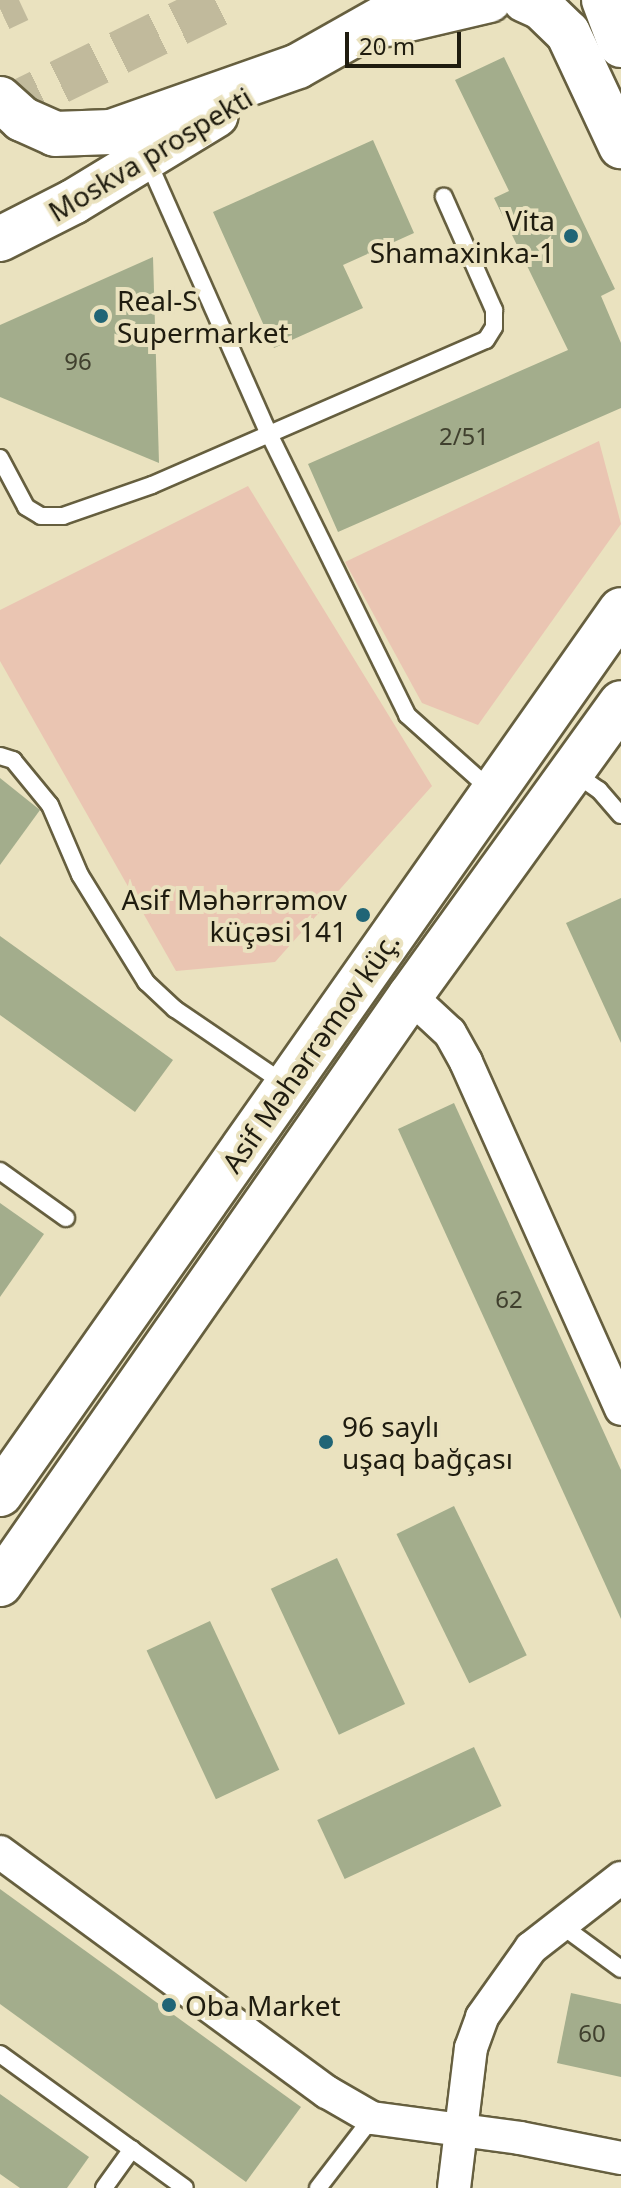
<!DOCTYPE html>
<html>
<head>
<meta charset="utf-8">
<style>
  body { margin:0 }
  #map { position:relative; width:621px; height:2188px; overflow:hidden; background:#eae2bf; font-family:"Noto Sans",sans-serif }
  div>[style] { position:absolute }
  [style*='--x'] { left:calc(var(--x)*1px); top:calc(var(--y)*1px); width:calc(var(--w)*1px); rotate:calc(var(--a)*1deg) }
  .green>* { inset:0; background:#eac5b2 }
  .building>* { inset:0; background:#a3ad8c; transform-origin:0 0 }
  .highway-tunnel>* { height:44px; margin-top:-22px; transform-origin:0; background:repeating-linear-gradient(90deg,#c1ba9c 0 44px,transparent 0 66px) }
  .roads { filter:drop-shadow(2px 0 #665f3f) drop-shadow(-2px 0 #665f3f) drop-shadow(0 2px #665f3f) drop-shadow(0 -2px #665f3f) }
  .lane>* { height:16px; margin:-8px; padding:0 8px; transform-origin:8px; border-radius:8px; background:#fff }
  .street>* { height:32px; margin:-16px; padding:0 16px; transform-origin:16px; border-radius:16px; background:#fff }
  .secondary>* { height:44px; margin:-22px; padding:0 22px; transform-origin:22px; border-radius:22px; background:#fff }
  .dots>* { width:22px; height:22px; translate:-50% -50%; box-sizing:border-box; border:4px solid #eae2bf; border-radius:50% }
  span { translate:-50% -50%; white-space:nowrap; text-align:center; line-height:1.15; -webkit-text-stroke:8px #eae2bf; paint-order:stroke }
  .number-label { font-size:24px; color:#40402e }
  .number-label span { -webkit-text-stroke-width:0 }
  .street-label { font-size:28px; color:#1f1c0f }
  .poi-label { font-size:28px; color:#1f1c0f }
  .right { translate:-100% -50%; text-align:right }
  .left { translate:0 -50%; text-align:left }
  .scale { position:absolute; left:345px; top:32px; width:116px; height:36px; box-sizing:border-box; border:4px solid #1f1c0f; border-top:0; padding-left:10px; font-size:24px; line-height:28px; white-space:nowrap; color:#1f1c0f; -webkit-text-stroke:6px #eae2bf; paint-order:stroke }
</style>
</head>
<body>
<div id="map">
  <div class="green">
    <div style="clip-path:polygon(599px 441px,621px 524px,478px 725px,422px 703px,345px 562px)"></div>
    <div style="clip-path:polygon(248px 486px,432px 786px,275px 962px,176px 971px,0 661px,0 610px)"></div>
  </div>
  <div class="building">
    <div style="clip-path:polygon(504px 57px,615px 289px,601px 296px,621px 343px,621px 408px,338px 532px,308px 464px,568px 350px,494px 198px,509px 191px,455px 80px)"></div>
    <div style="clip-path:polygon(373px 140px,414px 233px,343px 265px,363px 308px,274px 348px,213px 212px)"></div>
    <div style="clip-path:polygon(153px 257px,159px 463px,0 397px,0 325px)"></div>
    <div style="clip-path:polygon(0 778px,40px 810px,0 865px)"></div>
    <div style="clip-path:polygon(621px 898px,621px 1043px,566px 923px)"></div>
    <div style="clip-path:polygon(0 936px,173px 1060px,135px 1112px,0 1015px)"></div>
    <div style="clip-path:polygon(454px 1103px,621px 1470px,621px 1619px,398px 1129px)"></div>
    <div style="clip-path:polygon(0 1203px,44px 1234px,0 1297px)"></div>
    <div style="left:454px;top:1506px;width:166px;height:64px;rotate:64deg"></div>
    <div style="left:337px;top:1558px;width:161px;height:73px;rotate:65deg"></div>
    <div style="left:210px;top:1621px;width:164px;height:70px;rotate:65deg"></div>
    <div style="left:474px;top:1747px;width:65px;height:173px;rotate:65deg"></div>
    <div style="clip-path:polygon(0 1889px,301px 2107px,246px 2182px,0 2004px)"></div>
    <div style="clip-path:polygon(571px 1993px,621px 2004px,621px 2077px,557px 2063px)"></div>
    <div style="clip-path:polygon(0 2094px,89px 2157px,67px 2188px,20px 2188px,0 2174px)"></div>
  </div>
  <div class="highway-tunnel">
    <div style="--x:0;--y:9;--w:21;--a:-25"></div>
    <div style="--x:0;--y:111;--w:253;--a:-26.1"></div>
  </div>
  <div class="roads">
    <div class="lane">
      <div style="--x:147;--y:159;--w:301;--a:66.1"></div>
      <div style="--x:269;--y:434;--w:313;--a:63.8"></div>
      <div style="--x:407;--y:715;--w:114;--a:41.8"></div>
      <div style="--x:0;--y:458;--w:55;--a:62"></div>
      <div style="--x:26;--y:507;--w:17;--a:31"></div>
      <div style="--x:41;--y:516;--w:22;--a:0"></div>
      <div style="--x:63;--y:516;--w:94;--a:-19.2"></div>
      <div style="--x:152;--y:485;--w:364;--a:-23.5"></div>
      <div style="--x:486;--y:340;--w:15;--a:-58"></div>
      <div style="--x:494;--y:327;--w:17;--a:-90"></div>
      <div style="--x:494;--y:310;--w:124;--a:-113.9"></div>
      <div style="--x:0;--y:756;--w:14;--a:17"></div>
      <div style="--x:13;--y:760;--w:58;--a:50.6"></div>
      <div style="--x:50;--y:805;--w:76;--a:66.8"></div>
      <div style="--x:80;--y:875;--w:126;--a:58.3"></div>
      <div style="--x:146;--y:982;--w:40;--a:43"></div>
      <div style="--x:175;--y:1009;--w:133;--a:34.3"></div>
      <div style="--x:573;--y:772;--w:32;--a:35"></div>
      <div style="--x:599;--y:790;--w:33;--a:49"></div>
      <div style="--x:0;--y:1171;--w:81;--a:35.5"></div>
      <div style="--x:561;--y:1925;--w:74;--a:36.3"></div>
      <div style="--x:0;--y:2054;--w:228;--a:35.9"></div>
      <div style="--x:104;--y:2188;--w:48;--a:-54.3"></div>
      <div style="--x:318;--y:2188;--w:88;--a:-52.4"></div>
    </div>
    <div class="street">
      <div style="--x:410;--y:996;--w:54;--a:42.8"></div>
      <div style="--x:450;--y:1033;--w:33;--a:61"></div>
      <div style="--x:466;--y:1062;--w:380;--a:65.9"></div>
      <div style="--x:0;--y:1852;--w:406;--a:36.3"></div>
      <div style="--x:327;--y:2092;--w:52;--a:30"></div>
      <div style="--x:372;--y:2118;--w:149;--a:7.7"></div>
      <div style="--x:520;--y:2138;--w:103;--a:11.2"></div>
      <div style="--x:454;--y:2188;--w:141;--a:-83.1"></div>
      <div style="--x:471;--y:2048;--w:33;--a:-70"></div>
      <div style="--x:482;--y:2017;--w:85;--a:-54.6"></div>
      <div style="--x:531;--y:1948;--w:114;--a:-37.9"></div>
    </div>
    <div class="secondary">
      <div style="--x:525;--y:0;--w:17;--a:24"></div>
      <div style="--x:541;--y:7;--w:37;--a:44"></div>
      <div style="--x:568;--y:33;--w:125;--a:64.9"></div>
      <div style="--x:604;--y:0;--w:48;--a:69.3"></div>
      <div style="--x:387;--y:24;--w:105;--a:-13.2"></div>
      <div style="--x:0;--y:99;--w:30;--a:42"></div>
      <div style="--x:22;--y:119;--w:36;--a:24"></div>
      <div style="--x:55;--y:134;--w:56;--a:-2"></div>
      <div style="--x:111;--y:132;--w:198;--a:-19.4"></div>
      <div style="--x:298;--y:66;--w:134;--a:-29.4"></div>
      <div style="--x:0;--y:239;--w:82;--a:-26.9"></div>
      <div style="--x:73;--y:202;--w:167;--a:-31.3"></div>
      <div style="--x:0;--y:1494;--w:1080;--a:-54.91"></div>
      <div style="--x:0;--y:1584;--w:717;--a:-55.11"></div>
      <div style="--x:410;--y:996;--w:361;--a:-54.2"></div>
    </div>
  </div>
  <div class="dots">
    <div style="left:571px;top:236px;background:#206576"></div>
    <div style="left:101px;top:316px;background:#206576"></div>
    <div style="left:363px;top:915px;background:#206576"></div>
    <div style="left:326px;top:1442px;background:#206576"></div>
    <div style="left:169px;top:2005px;background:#206576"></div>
  </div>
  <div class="number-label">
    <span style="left:78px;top:361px">96</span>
    <span style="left:464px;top:436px">2/51</span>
    <span style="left:509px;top:1299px">62</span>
    <span style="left:592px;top:2033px">60</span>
  </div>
  <div class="street-label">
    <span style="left:150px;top:154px;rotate:-31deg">Moskva prospekti</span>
    <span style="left:310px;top:1052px;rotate:-55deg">Asif Məhərrəmov küç.</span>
  </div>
  <div class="poi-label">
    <span class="right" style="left:555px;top:236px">Vita<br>Shamaxinka-1</span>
    <span class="left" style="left:117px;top:316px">Real-S<br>Supermarket</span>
    <span class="right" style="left:347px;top:915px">Asif Məhərrəmov<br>küçəsi 141</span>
    <span class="left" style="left:342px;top:1442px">96 saylı<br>uşaq bağçası</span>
    <span class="left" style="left:185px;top:2005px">Oba Market</span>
  </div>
  <div class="scale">20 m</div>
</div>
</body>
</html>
